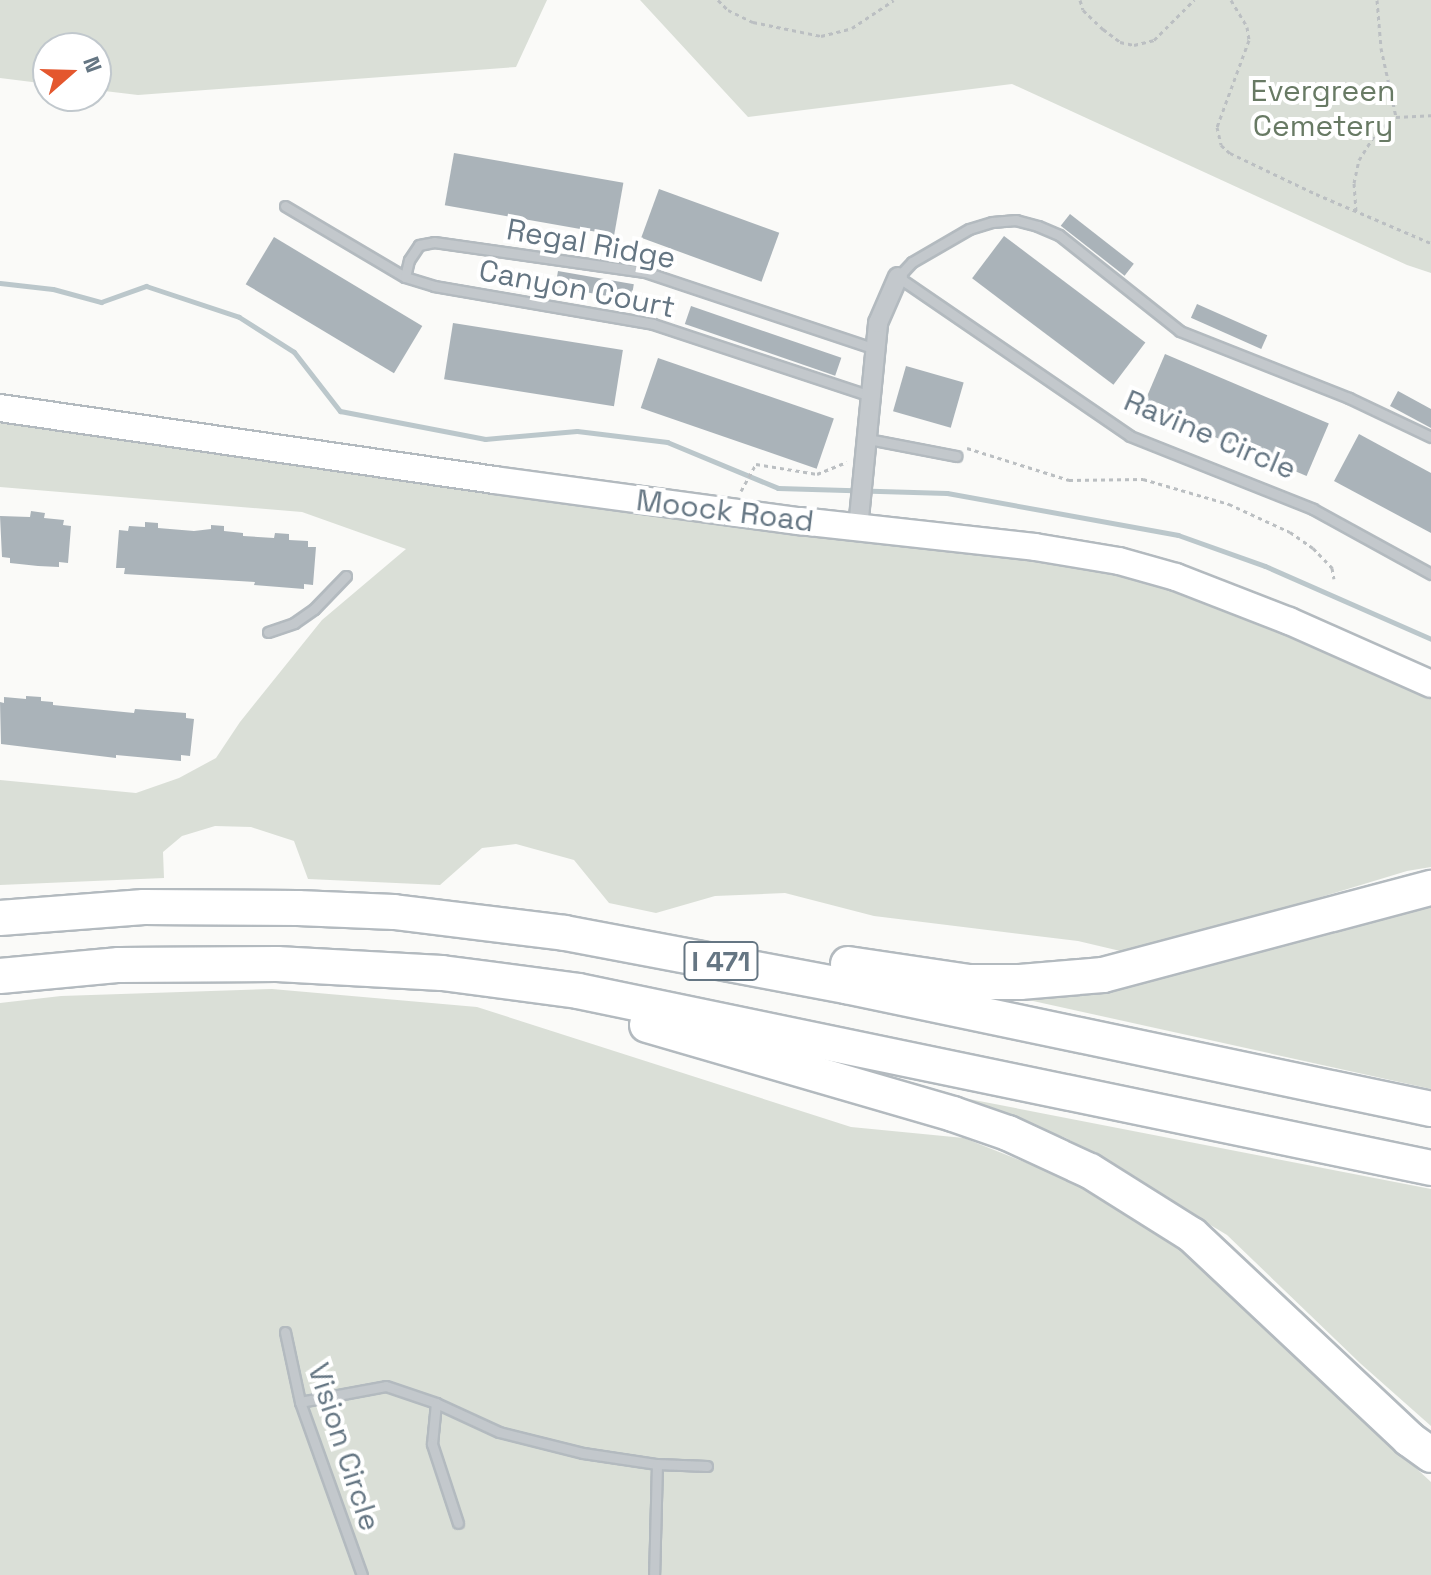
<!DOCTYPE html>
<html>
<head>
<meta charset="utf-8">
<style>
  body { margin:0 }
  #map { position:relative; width:1431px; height:1575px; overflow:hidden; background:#fafaf8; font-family:"Space Grotesk",sans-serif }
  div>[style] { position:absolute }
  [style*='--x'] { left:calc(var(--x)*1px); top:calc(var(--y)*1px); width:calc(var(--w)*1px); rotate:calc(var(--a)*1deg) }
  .green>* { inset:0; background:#dadfd7 }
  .stream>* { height:5px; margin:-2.5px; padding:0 2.5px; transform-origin:2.5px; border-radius:2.5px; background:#bbc7cb }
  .building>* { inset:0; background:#aab3b9; transform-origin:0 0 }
  .path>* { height:3px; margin-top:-1.5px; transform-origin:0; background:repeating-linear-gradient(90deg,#bbbfc2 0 4px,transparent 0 8px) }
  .roads { filter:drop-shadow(2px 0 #b3babf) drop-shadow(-2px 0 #b3babf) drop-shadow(0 2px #b3babf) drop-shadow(0 -2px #b3babf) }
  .lane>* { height:9px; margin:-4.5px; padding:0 4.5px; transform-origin:4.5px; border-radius:4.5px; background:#c3c8cc }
  .street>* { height:18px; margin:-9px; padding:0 9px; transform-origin:9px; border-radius:9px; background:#c3c8cc }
  .secondary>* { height:26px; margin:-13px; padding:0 13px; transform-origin:13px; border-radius:13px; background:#fff }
  .highway>* { height:34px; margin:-17px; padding:0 17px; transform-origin:17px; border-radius:17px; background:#fff }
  span { translate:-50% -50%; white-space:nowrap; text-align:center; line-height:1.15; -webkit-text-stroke:8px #fff; paint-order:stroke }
  .shield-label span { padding:2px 6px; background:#fff; border:2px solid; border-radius:6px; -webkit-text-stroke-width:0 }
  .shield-label { font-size:28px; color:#657683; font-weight:700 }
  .park-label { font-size:30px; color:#687a64 }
  .street-label { font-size:30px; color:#657683 }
  .north { position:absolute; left:32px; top:32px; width:80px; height:80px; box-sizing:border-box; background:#fff; border:2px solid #c1c8cd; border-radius:50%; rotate:70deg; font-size:22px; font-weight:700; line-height:32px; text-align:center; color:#657683 }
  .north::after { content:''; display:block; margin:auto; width:28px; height:36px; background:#e4572e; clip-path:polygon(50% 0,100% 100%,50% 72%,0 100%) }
</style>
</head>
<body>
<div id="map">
  <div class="green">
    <div style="clip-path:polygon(0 0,547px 0,516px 67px,138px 95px,96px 90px,96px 48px,48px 48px,48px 84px,0 78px)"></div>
    <div style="clip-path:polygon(640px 0,1431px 0,1431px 273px,1407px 265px,1012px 84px,748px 117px)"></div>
    <div style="clip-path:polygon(0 416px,790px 531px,1086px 567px,1203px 594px,1431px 695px,1431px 867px,1407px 871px,1133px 954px,1078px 941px,874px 916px,785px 893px,715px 896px,656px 913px,609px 903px,574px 860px,516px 844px,482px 848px,440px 885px,308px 879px,294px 841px,251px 827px,215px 826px,182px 836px,163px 852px,164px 878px,0 885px,0 780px,136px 793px,179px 778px,216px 758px,240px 722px,322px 620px,406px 549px,302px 512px,0 487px)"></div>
    <div style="clip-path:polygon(1431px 900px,1431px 1089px,997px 993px)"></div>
    <div style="clip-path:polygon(272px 989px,477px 1007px,851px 1127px,964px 1138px,1085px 1186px,1186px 1254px,1431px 1482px,1431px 1575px,0 1575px,0 1003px,61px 996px)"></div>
    <div style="clip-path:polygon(943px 1094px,1431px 1189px,1431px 1426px,1361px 1364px,1227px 1235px,1066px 1138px)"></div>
  </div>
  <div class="stream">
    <div style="--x:0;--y:283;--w:53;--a:6.5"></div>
    <div style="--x:53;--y:289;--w:50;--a:15.2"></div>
    <div style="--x:101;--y:302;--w:48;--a:-19.6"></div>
    <div style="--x:146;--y:286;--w:98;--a:18.4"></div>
    <div style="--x:239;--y:317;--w:65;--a:32.5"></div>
    <div style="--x:294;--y:352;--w:75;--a:52.1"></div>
    <div style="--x:340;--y:411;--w:148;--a:10.9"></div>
    <div style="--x:485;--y:439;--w:92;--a:-5"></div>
    <div style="--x:577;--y:431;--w:91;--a:7"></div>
    <div style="--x:667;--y:442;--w:120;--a:22.5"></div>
    <div style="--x:778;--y:488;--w:169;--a:1.7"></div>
    <div style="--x:947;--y:493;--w:235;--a:10.3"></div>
    <div style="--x:1178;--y:535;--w:92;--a:19.6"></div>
    <div style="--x:1265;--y:566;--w:181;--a:23.7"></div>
  </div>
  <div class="building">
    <div style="left:454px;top:153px;width:172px;height:53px;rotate:10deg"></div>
    <div style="left:659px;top:189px;width:128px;height:52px;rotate:20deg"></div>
    <div style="left:1070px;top:214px;width:81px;height:15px;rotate:38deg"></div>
    <div style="left:1004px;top:236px;width:177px;height:53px;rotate:37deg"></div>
    <div style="left:274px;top:237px;width:173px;height:55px;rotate:31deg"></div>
    <div style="left:558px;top:271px;width:77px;height:16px;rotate:10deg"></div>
    <div style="left:1197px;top:304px;width:77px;height:15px;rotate:24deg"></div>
    <div style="left:691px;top:306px;width:159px;height:19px;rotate:19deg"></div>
    <div style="left:453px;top:323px;width:172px;height:57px;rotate:9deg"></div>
    <div style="left:1165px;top:354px;width:178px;height:57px;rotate:23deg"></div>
    <div style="left:658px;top:358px;width:186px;height:53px;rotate:19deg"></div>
    <div style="left:906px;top:366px;width:60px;height:47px;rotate:16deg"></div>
    <div style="clip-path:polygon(1398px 391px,1431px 409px,1431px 428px,1390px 406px)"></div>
    <div style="clip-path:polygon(1359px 434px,1431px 473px,1431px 533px,1334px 481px)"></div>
    <div style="clip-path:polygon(31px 511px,45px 513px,44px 518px,64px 520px,63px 525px,71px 526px,68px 563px,59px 562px,59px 567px,38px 566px,10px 563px,10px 558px,2px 557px,0 516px,30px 517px)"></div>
    <div style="clip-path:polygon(145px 522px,158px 523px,158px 528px,194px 531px,211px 529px,211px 525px,224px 526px,224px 531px,243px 533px,243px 536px,274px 538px,275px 533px,289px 534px,289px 540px,308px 541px,308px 547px,316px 547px,313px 585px,304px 584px,304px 589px,254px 585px,255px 582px,124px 574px,125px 568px,116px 568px,119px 530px,128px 531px,129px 526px,145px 527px)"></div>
    <div style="clip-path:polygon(26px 696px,41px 697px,41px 701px,53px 702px,53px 705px,134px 713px,135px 709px,186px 713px,186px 718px,194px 719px,190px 756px,181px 755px,181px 761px,116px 755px,116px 758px,1px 744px,0 702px,4px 703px,4px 697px,26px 699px)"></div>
  </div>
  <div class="path">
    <div style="--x:718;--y:0;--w:14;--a:45"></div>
    <div style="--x:728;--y:10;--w:28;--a:26"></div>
    <div style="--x:753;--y:22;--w:69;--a:11.6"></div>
    <div style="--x:821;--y:36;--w:32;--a:-14"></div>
    <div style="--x:852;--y:28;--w:50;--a:-33.7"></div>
    <div style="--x:1080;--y:0;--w:10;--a:73"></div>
    <div style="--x:1083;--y:10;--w:28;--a:44"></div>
    <div style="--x:1103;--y:29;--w:21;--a:37"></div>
    <div style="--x:1120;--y:42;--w:14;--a:12"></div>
    <div style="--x:1134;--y:45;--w:21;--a:-14"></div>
    <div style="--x:1154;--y:40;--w:57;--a:-45"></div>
    <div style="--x:1231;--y:0;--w:31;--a:59"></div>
    <div style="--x:1247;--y:27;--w:13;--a:81"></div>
    <div style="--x:1249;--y:40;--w:93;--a:110.2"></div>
    <div style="--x:1217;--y:127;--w:18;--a:77"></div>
    <div style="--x:1221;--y:145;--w:12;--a:42"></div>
    <div style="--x:1230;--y:153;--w:95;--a:25.5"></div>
    <div style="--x:1316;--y:194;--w:125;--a:23.1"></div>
    <div style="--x:1377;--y:0;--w:48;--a:85.2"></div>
    <div style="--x:1381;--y:48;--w:71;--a:77.7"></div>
    <div style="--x:1356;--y:211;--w:28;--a:-94"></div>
    <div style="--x:1354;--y:183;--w:24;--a:-78"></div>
    <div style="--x:1359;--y:160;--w:34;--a:-58"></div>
    <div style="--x:1377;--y:131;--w:24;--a:-36"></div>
    <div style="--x:1396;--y:117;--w:35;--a:-3"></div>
    <div style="--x:967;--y:448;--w:107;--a:17.4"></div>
    <div style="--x:1069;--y:480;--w:74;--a:-0.8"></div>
    <div style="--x:1143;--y:479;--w:90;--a:16.2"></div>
    <div style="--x:1229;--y:504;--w:67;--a:24.7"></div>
    <div style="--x:1290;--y:532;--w:28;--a:35"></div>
    <div style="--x:1313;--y:548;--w:28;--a:46"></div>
    <div style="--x:1332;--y:568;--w:11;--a:80"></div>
    <div style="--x:741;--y:491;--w:31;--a:-61"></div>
    <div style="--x:756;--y:464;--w:62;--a:9.3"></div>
    <div style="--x:817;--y:474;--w:32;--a:-22"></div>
  </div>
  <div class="roads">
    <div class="lane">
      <div style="--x:285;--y:206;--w:139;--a:30.6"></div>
      <div style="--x:405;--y:277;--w:30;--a:17"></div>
      <div style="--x:434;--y:286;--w:222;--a:9.8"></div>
      <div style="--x:653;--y:324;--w:230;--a:18.3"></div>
      <div style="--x:405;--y:277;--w:17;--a:-77"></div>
      <div style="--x:409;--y:260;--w:18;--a:-56"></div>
      <div style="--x:419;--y:245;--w:15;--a:-11"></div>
      <div style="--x:434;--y:242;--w:213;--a:8.1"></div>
      <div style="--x:645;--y:272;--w:243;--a:18.5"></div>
      <div style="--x:1431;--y:437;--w:91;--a:-154.6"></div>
      <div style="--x:1349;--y:398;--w:182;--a:-158.4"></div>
      <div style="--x:1180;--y:331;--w:154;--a:-141.6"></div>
      <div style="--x:1059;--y:235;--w:23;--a:-157"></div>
      <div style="--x:1038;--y:226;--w:23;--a:-165"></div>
      <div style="--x:1016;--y:220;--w:24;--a:175"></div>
      <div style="--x:992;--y:222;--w:24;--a:163"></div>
      <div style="--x:969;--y:229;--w:66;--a:149.9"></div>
      <div style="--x:912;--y:262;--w:21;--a:133"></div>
      <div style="--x:898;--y:277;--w:281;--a:34.4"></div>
      <div style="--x:1130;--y:436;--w:197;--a:21.7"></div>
      <div style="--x:1313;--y:509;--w:135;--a:28.8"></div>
      <div style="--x:868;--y:439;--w:90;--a:10.9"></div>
      <div style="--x:268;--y:632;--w:28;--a:-19"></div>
      <div style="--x:294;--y:623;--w:24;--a:-35"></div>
      <div style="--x:314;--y:609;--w:46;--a:-45.9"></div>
      <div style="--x:285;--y:1332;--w:72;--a:77.9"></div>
      <div style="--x:300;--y:1402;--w:184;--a:70.3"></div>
      <div style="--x:300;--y:1402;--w:87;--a:-10.5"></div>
      <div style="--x:386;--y:1386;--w:53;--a:18.8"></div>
      <div style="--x:436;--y:1403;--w:69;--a:24.7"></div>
      <div style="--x:499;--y:1432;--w:87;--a:14"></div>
      <div style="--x:583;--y:1453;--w:75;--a:8.5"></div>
      <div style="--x:657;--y:1464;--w:111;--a:91.5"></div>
      <div style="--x:436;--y:1403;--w:41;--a:95.6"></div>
      <div style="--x:432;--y:1444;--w:83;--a:71.8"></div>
      <div style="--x:657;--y:1464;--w:50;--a:2.3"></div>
    </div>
    <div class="street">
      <div style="--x:858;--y:528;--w:206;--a:-84.4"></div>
      <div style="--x:878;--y:323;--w:50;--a:-66.5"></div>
    </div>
    <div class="secondary">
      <div style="--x:0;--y:408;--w:500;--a:8.28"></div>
      <div style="--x:495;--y:480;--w:308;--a:7.7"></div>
      <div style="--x:800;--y:521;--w:236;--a:6.3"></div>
      <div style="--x:1035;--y:547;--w:85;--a:9.5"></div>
      <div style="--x:1119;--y:561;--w:59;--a:15.7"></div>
      <div style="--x:1176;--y:577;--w:121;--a:21.3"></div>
      <div style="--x:1289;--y:621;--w:155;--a:23.9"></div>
    </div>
    <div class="highway">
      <div style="--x:0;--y:918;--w:144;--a:-4.4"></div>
      <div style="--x:144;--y:907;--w:154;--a:0.4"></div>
      <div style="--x:298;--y:908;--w:96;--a:2.4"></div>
      <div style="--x:394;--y:912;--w:172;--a:7"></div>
      <div style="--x:565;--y:933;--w:286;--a:10.7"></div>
      <div style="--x:846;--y:986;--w:598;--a:11.87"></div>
      <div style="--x:848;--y:964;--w:121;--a:8.5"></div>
      <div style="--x:968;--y:982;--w:52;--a:0"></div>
      <div style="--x:1020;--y:982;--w:83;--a:-4.8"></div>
      <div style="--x:1103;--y:975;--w:339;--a:-14.9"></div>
      <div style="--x:0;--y:976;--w:120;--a:-5.3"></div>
      <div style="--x:119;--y:965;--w:158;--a:-0.4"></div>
      <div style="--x:277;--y:964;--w:165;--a:3.1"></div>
      <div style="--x:442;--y:973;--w:137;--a:7.5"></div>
      <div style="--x:578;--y:991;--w:871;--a:11.72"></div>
      <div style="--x:647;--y:1025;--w:319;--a:16.2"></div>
      <div style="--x:953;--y:1114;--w:58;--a:19.1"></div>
      <div style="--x:1008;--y:1133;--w:90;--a:24.9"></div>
      <div style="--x:1090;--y:1171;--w:120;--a:32.1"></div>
      <div style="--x:1192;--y:1235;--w:298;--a:43.2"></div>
      <div style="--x:1409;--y:1439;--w:27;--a:36"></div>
    </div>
  </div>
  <div class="shield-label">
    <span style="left:721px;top:961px">I 471</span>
  </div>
  <div class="park-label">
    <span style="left:1323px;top:108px">Evergreen<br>Cemetery</span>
  </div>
  <div class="street-label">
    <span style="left:591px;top:244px;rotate:10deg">Regal Ridge</span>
    <span style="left:577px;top:289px;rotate:11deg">Canyon Court</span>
    <span style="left:1210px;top:435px;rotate:23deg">Ravine Circle</span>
    <span style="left:725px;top:511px;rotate:7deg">Moock Road</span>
    <span style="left:344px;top:1447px;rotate:72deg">Vision Circle</span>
  </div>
  <div class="north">N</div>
</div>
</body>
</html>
